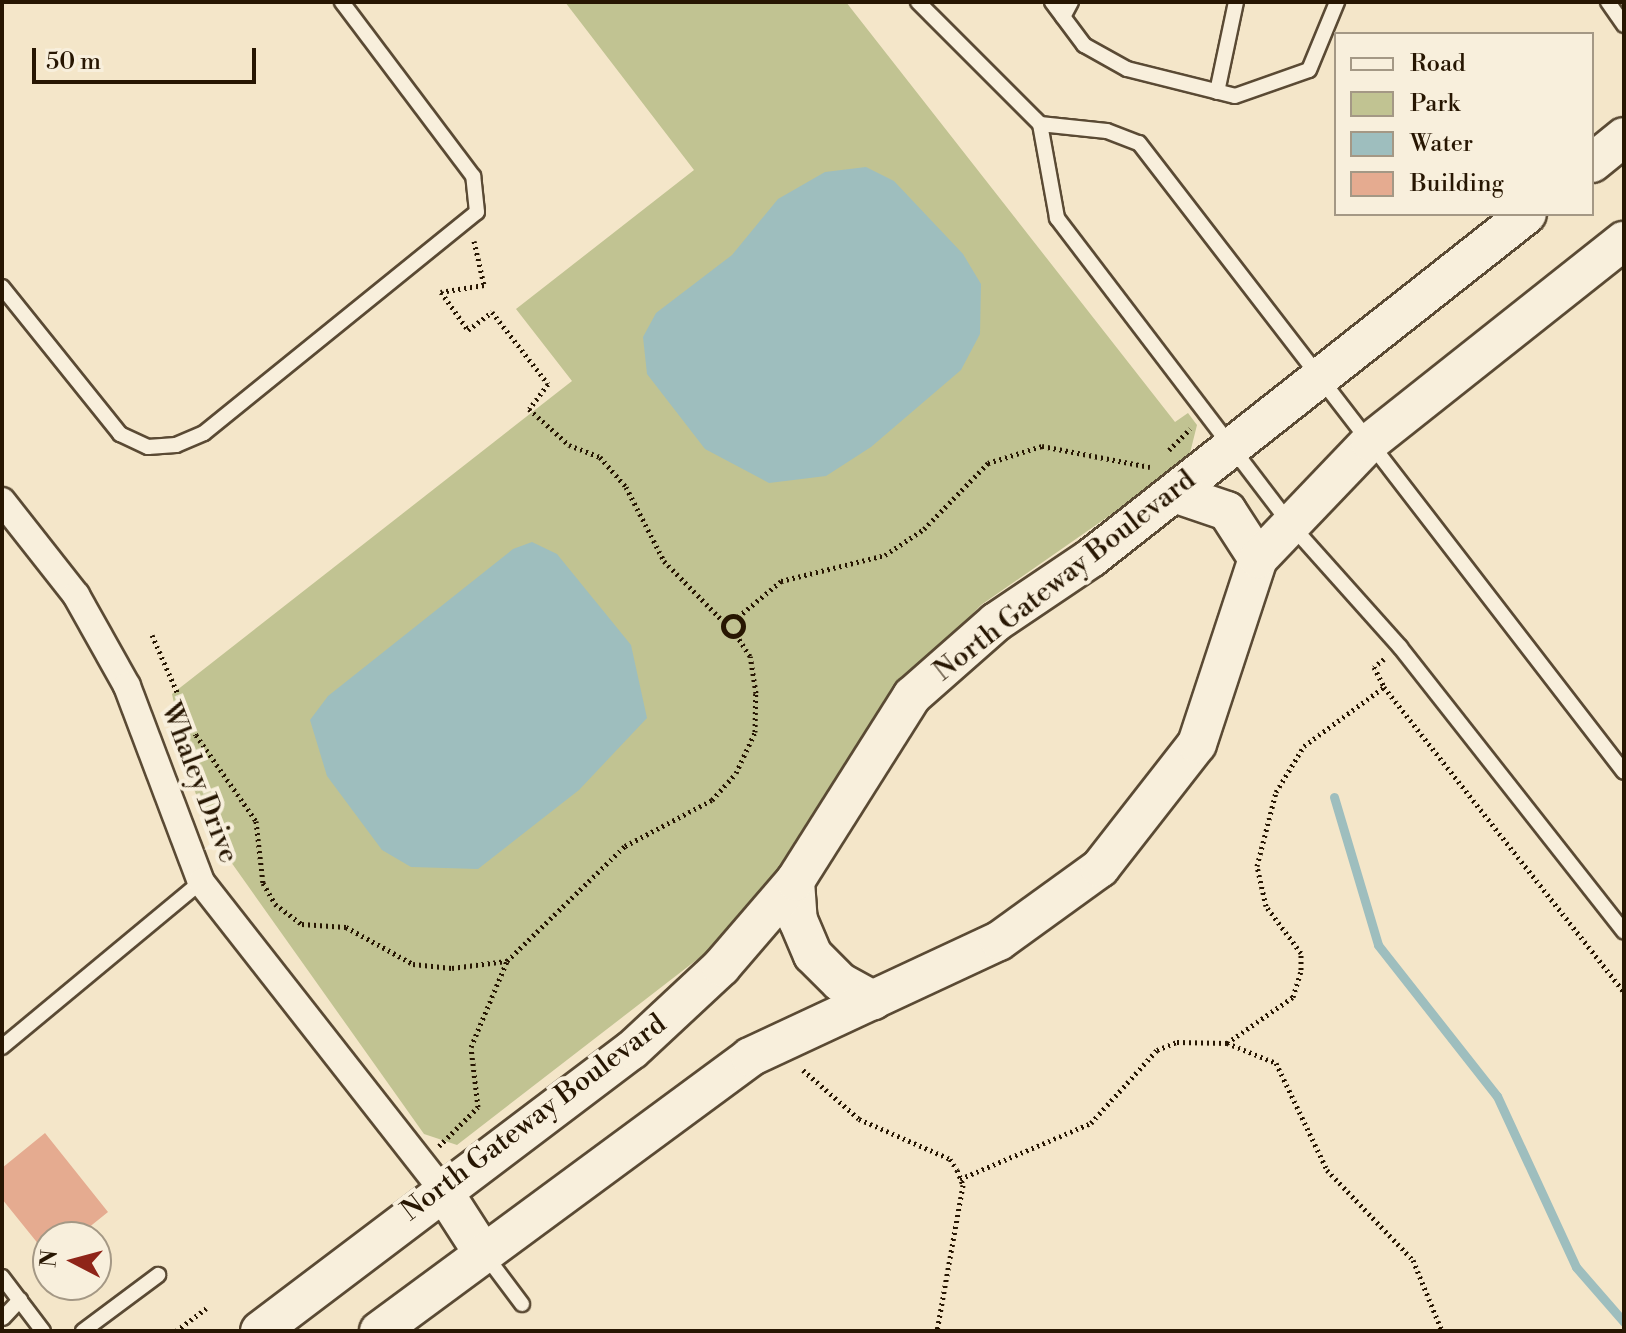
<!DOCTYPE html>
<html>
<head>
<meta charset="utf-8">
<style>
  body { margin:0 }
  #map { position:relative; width:1626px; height:1333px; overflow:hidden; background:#f4e6c9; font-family:"Libre Bodoni",serif }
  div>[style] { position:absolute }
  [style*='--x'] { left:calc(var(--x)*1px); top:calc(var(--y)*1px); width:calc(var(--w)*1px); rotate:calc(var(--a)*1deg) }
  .green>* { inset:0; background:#c1c392 }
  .water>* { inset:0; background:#9ebebe }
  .stream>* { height:9px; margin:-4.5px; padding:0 4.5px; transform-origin:4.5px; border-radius:4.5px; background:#9ebebe }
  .building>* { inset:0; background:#e5ab90 }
  .path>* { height:5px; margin-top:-2.5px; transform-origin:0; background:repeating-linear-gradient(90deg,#271602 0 2px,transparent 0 6px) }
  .path>.ring { margin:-2.5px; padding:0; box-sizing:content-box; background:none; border:5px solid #271602; border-radius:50% }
  .roads { filter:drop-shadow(2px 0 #5a4a34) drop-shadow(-2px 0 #5a4a34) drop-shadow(0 2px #5a4a34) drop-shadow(0 -2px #5a4a34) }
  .service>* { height:14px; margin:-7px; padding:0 7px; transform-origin:7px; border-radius:7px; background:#f8efdc }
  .minor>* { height:26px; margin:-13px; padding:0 13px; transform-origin:13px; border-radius:13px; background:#f8efdc }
  .secondary>* { height:38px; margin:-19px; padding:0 19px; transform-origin:19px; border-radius:19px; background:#f8efdc }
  span { translate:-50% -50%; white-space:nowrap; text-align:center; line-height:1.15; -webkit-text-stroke:8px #f8efdc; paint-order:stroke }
  .street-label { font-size:28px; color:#271602 }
  .frame { position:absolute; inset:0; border:4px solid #271602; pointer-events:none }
  .legend { position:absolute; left:1334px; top:32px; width:260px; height:184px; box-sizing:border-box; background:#f8efdc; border:2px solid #a49885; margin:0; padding:10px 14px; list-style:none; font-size:24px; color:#271602 }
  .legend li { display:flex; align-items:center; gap:16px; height:40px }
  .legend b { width:40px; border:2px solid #a49885 }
  .north { position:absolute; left:32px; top:1221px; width:80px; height:80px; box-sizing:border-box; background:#f8efdc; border:2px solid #a49885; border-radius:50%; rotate:276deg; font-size:22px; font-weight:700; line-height:32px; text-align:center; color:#271602 }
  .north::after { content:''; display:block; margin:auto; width:28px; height:36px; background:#8f2418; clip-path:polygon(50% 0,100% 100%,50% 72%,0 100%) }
  .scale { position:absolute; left:32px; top:48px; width:224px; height:36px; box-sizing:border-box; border:4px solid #271602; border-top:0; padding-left:10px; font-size:24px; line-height:28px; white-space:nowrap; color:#271602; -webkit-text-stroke:6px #f8efdc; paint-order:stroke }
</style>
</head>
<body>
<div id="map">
  <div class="green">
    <div style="clip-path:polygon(565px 2px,846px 2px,1175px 422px,1188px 413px,1197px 425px,1188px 461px,981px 605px,919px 670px,734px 931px,457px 1145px,424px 1134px,214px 838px,191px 782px,172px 694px,572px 381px,516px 309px,694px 170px)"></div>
  </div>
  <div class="water">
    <div style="clip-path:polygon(866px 167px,894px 181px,963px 254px,981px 284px,980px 334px,961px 370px,871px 447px,826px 476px,769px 483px,705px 449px,647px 374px,643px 337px,656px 313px,732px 255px,778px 199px,825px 172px)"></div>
    <div style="clip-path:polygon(532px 542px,557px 554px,631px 645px,647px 718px,579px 790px,478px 869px,411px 867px,382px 850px,327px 776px,310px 720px,328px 696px,513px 549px)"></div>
  </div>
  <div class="stream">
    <div style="--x:1334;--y:797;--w:154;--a:73.4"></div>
    <div style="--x:1378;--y:945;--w:192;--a:51.8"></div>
    <div style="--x:1497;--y:1096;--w:188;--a:65.2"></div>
    <div style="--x:1576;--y:1267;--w:73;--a:48.9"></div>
  </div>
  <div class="building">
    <div style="clip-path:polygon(45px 1133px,108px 1212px,77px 1237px,48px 1237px,48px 1256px,2px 1199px,2px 1168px)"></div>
  </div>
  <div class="path">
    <div style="--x:474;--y:241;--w:45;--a:77.2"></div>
    <div style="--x:484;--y:285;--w:44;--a:170.8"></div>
    <div style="--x:441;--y:292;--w:47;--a:54.6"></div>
    <div style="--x:468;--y:330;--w:30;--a:-37"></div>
    <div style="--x:492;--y:312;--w:91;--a:52.1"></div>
    <div style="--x:548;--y:384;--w:31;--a:127"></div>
    <div style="--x:529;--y:409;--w:54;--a:42"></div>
    <div style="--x:569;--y:445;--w:33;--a:21"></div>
    <div style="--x:600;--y:457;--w:40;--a:49"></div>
    <div style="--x:626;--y:487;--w:83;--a:62.8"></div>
    <div style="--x:664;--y:561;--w:84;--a:45.5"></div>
    <div style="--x:1169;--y:450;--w:30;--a:-45"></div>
    <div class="ring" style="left:723px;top:616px;width:15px;height:15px"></div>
    <div style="--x:738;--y:617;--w:56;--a:-39.9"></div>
    <div style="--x:781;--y:581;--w:107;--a:-14"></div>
    <div style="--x:885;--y:555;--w:47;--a:-33.7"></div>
    <div style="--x:924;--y:529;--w:92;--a:-45.9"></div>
    <div style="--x:988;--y:463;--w:57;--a:-17.5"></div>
    <div style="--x:1042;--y:446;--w:110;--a:11"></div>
    <div style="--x:152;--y:635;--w:109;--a:66.3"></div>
    <div style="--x:196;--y:735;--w:105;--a:55.1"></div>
    <div style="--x:256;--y:821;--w:62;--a:83.6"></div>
    <div style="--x:263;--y:883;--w:24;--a:60"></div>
    <div style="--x:275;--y:904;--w:34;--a:37"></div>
    <div style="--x:302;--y:924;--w:44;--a:3.9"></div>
    <div style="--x:346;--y:927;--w:77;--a:28.9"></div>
    <div style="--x:413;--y:964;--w:39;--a:6"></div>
    <div style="--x:452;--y:968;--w:55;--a:-7.3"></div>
    <div style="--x:507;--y:961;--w:165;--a:-44.3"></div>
    <div style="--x:625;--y:846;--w:98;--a:-27.9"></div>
    <div style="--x:712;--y:800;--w:36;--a:-48"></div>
    <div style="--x:736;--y:773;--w:45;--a:-65.1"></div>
    <div style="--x:755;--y:732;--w:39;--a:-89"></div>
    <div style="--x:756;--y:693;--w:37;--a:-99"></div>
    <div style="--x:750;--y:656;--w:24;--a:-123"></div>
    <div style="--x:1384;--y:659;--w:13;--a:141"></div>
    <div style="--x:1374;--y:667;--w:22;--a:63"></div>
    <div style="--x:1384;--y:687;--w:388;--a:51.8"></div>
    <div style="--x:1227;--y:1043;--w:80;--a:-34.9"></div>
    <div style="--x:1293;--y:997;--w:28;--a:-73"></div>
    <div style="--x:1301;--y:970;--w:17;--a:-90"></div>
    <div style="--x:1301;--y:953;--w:59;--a:-126.7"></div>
    <div style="--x:1266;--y:906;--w:41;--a:-102.7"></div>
    <div style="--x:1257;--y:866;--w:76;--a:-75.6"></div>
    <div style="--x:1276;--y:792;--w:54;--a:-58.7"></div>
    <div style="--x:1304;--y:746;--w:99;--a:-36.4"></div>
    <div style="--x:803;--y:1070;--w:74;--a:41.2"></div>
    <div style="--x:859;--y:1119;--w:99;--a:23.7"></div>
    <div style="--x:950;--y:1159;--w:13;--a:58"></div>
    <div style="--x:957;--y:1170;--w:16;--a:68"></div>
    <div style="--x:963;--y:1185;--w:148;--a:100.1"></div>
    <div style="--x:439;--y:1146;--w:55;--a:-45"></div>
    <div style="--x:478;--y:1107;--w:60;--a:-96.7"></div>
    <div style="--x:471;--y:1047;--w:93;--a:-67.3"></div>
    <div style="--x:960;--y:1179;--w:142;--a:-23.1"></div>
    <div style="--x:1091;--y:1123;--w:98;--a:-47.9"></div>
    <div style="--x:1157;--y:1050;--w:22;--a:-22"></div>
    <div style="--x:1177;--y:1042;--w:50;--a:1.1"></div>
    <div style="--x:1227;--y:1043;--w:53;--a:22.2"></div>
    <div style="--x:1276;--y:1063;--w:119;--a:64.5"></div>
    <div style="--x:1327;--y:1170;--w:124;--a:46.3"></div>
    <div style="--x:1413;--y:1260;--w:77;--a:67.8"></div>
    <div style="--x:176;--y:1331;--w:38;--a:-37"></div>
  </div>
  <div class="roads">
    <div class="service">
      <div style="--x:918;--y:2;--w:173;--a:45"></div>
      <div style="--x:1040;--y:124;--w:96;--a:79.7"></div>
      <div style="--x:1057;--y:218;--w:386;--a:52.7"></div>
      <div style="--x:1291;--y:525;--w:164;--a:48.2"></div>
      <div style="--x:1400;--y:647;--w:362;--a:51.8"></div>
      <div style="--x:1052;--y:2;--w:54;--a:53.3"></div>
      <div style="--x:1084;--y:45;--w:49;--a:29.2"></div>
      <div style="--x:1127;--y:69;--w:111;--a:14"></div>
      <div style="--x:1235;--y:96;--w:78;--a:-19.4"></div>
      <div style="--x:1309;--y:70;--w:74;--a:-67.6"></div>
      <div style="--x:1608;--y:2;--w:28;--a:55"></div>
      <div style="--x:1063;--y:17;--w:17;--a:-62"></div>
      <div style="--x:1217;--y:92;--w:92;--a:-78.1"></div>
      <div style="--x:1040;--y:124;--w:67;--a:6"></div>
      <div style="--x:1107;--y:131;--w:34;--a:21"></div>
      <div style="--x:1139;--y:143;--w:794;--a:52.37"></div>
      <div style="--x:2;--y:287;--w:189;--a:51.2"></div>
      <div style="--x:120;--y:434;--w:31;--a:25"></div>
      <div style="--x:148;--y:447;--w:28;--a:-4"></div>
      <div style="--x:176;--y:445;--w:30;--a:-23"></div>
      <div style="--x:204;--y:433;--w:351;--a:-39"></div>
      <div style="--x:477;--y:212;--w:36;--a:-96"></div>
      <div style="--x:473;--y:176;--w:218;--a:-127"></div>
      <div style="--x:2;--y:1047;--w:259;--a:-39.7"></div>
      <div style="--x:486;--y:1256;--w:60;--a:53.1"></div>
      <div style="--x:2;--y:1277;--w:68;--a:52.8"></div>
      <div style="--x:3;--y:1318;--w:25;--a:-47"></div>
      <div style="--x:83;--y:1331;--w:94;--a:-36.7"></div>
    </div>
    <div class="minor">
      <div style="--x:2;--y:501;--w:120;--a:51.8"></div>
      <div style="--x:76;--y:595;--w:104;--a:60.7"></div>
      <div style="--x:127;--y:686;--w:210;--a:69.3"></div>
      <div style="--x:201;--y:882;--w:392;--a:51.9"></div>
    </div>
    <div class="secondary">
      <div style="--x:1592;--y:163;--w:41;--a:-39.1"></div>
      <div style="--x:1174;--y:493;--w:56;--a:18.8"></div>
      <div style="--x:1227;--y:511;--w:57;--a:57.1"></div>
      <div style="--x:795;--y:881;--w:39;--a:86"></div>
      <div style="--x:798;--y:920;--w:38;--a:67"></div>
      <div style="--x:813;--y:955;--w:38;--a:45"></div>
      <div style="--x:840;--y:982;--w:38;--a:29"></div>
      <div style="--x:443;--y:1191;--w:74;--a:57.2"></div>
      <div style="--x:260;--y:1331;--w:466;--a:-37.1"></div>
      <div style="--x:632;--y:1050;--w:122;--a:-43"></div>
      <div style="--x:721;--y:967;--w:113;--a:-49.3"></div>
      <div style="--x:795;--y:881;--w:219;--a:-57.7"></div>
      <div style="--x:912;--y:696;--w:112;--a:-41.4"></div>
      <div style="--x:996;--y:622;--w:115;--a:-34"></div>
      <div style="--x:1091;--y:558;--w:555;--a:-38.27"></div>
      <div style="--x:379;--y:1331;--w:461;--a:-36.4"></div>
      <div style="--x:750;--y:1057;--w:275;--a:-25"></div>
      <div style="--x:999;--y:941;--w:125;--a:-35.9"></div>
      <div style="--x:1100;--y:868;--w:157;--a:-52"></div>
      <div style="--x:1197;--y:744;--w:195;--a:-71.8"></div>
      <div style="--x:1258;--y:559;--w:162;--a:-46.3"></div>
      <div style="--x:1370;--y:442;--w:324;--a:-38.4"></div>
    </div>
  </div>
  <div class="street-label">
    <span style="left:1065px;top:576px;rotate:-38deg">North Gateway Boulevard</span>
    <span style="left:199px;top:783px;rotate:69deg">Whaley Drive</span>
    <span style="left:534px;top:1118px;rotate:-37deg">North Gateway Boulevard</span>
  </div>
  <div class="frame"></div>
  <ul class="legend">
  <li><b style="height:10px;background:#f8efdc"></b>Road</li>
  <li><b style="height:22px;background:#c1c392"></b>Park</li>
  <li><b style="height:22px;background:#9ebebe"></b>Water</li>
  <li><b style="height:22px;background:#e5ab90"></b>Building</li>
  </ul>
  <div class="north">N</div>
  <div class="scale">50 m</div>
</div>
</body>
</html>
